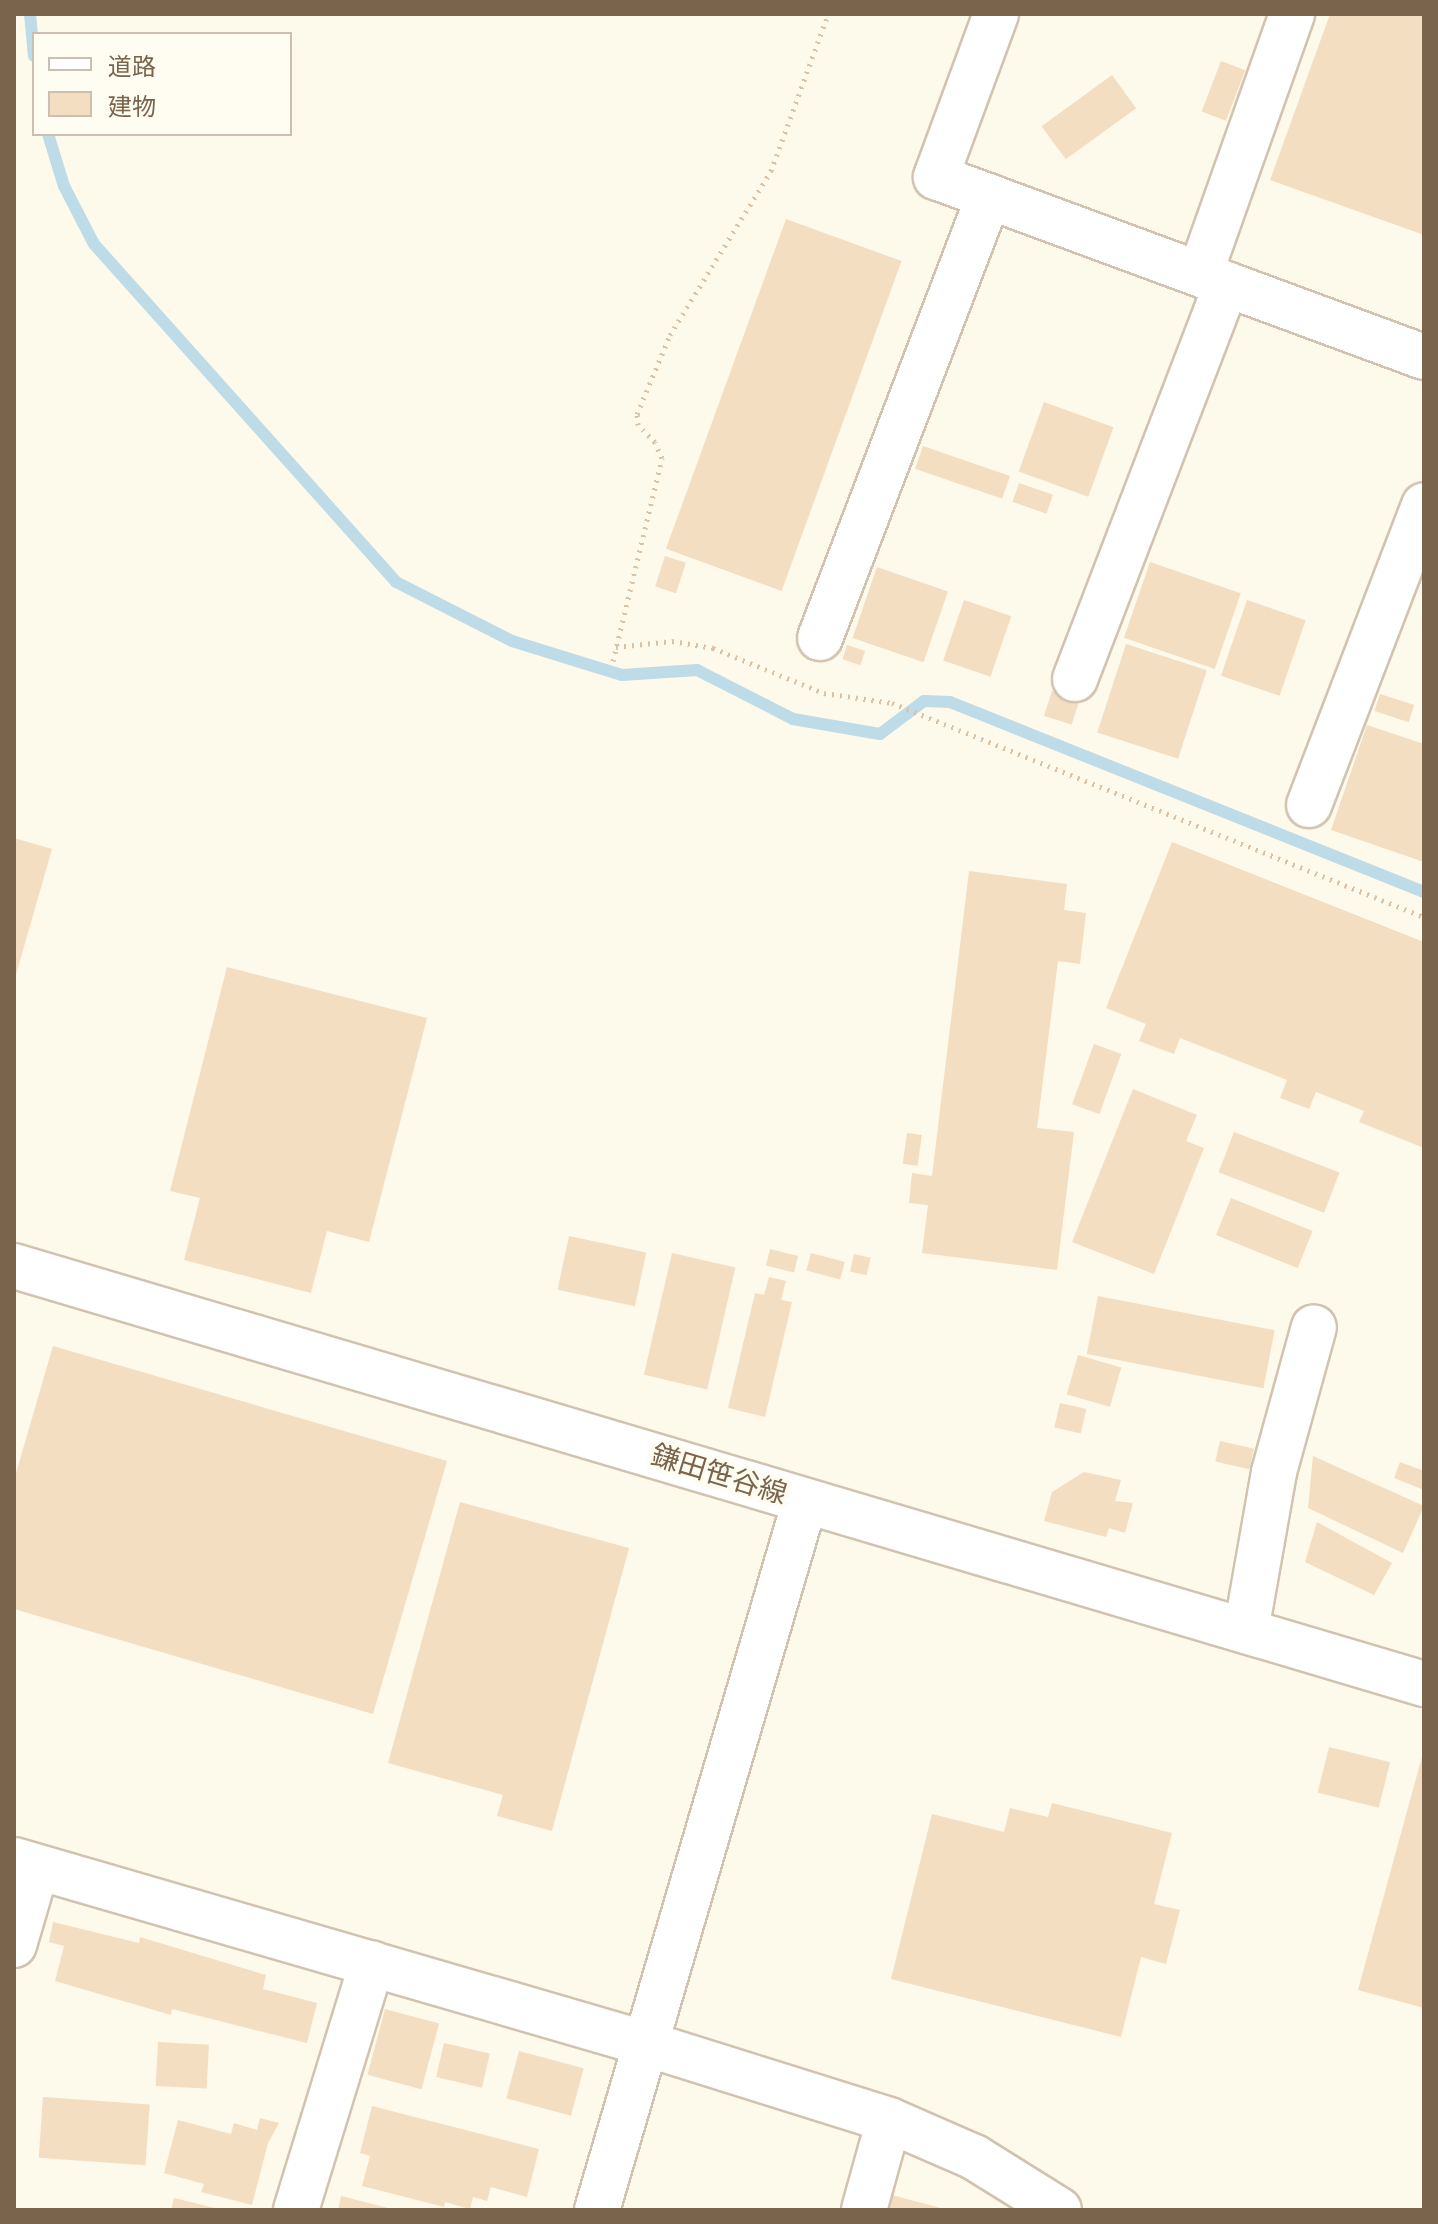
<!DOCTYPE html>
<html>
<head>
<meta charset="utf-8">
<style>
  body { margin:0 }
  #map { position:relative; width:1438px; height:2224px; overflow:hidden; background:#fdf9eb; font-family:"DM Sans","Noto Sans JP",sans-serif }
  div>[style] { position:absolute }
  [style*='--x'] { left:calc(var(--x)*1px); top:calc(var(--y)*1px); width:calc(var(--w)*1px); rotate:calc(var(--a)*1deg) }
  .stream>* { height:12px; margin:-6px; padding:0 6px; transform-origin:6px; border-radius:6px; background:#bedbe8 }
  .building>* { inset:0; background:#f4dec1; transform-origin:0 0 }
  .path>* { height:5px; margin-top:-2.5px; transform-origin:0; background:repeating-linear-gradient(90deg,#dac2a4 0 2px,transparent 0 8px) }
  .roads { filter:drop-shadow(2px 0 #d1c3af) drop-shadow(-2px 0 #d1c3af) drop-shadow(0 2px #d1c3af) drop-shadow(0 -2px #d1c3af) }
  .minor>* { height:44px; margin:-22px; padding:0 22px; transform-origin:22px; border-radius:22px; background:#fff }
  span { translate:-50% -50%; white-space:nowrap; text-align:center; line-height:1.15; -webkit-text-stroke:8px #fffcf2; paint-order:stroke }
  .street-label { font-size:28px; color:#7a644c }
  .frame { position:absolute; inset:0; border:16px solid #7a644c; pointer-events:none }
  .legend { position:absolute; left:32px; top:32px; width:260px; height:104px; box-sizing:border-box; background:#fffcf2; border:2px solid #cabfb0; margin:0; padding:10px 14px; list-style:none; font-size:24px; color:#7a644c }
  .legend li { display:flex; align-items:center; gap:16px; height:40px }
  .legend b { width:40px; border:2px solid #cabfb0 }
</style>
</head>
<body>
<div id="map">
  <div class="stream">
    <div style="--x:30;--y:14;--w:42;--a:84.6"></div>
    <div style="--x:48;--y:134;--w:54;--a:72.9"></div>
    <div style="--x:64;--y:186;--w:65;--a:62.7"></div>
    <div style="--x:94;--y:244;--w:453;--a:48.2"></div>
    <div style="--x:396;--y:582;--w:130;--a:27"></div>
    <div style="--x:512;--y:641;--w:115;--a:17.2"></div>
    <div style="--x:622;--y:675;--w:75;--a:-3.8"></div>
    <div style="--x:697;--y:670;--w:108;--a:27"></div>
    <div style="--x:793;--y:719;--w:88;--a:9.8"></div>
    <div style="--x:880;--y:734;--w:55;--a:-36.9"></div>
    <div style="--x:924;--y:701;--w:26;--a:2"></div>
    <div style="--x:950;--y:702;--w:511;--a:21.84"></div>
  </div>
  <div class="building">
    <div style="clip-path:polygon(1330px 14px,1424px 15px,1424px 235px,1270px 180px)"></div>
    <div style="left:1221px;top:61px;width:26px;height:54px;rotate:21deg"></div>
    <div style="left:1112px;top:75px;width:41px;height:87px;rotate:54deg"></div>
    <div style="left:786px;top:219px;width:123px;height:351px;rotate:20deg"></div>
    <div style="left:1044px;top:402px;width:74px;height:74px;rotate:20deg"></div>
    <div style="left:923px;top:446px;width:92px;height:24px;rotate:19deg"></div>
    <div style="left:1019px;top:483px;width:36px;height:20px;rotate:19deg"></div>
    <div style="left:665px;top:556px;width:22px;height:32px;rotate:18deg"></div>
    <div style="left:1150px;top:562px;width:96px;height:80px;rotate:19deg"></div>
    <div style="left:877px;top:567px;width:75px;height:75px;rotate:19deg"></div>
    <div style="left:964px;top:600px;width:50px;height:64px;rotate:19deg"></div>
    <div style="left:1247px;top:600px;width:62px;height:80px;rotate:19deg"></div>
    <div style="left:1126px;top:644px;width:85px;height:93px;rotate:18deg"></div>
    <div style="left:847px;top:645px;width:19px;height:15px;rotate:18deg"></div>
    <div style="left:1052px;top:691px;width:29px;height:26px;rotate:18deg"></div>
    <div style="left:1380px;top:694px;width:36px;height:18px;rotate:18deg"></div>
    <div style="clip-path:polygon(1367px 725px,1424px 744px,1424px 862px,1331px 830px)"></div>
    <div style="clip-path:polygon(14px 838px,52px 849px,15px 978px,14px 977px)"></div>
    <div style="clip-path:polygon(1172px 842px,1424px 942px,1424px 1148px,1359px 1122px,1364px 1111px,1316px 1092px,1309px 1109px,1280px 1098px,1287px 1080px,1180px 1038px,1174px 1054px,1139px 1041px,1146px 1024px,1106px 1008px)"></div>
    <div style="clip-path:polygon(969px 871px,1067px 884px,1064px 910px,1086px 913px,1080px 964px,1058px 961px,1037px 1128px,1074px 1132px,1057px 1270px,922px 1253px,928px 1205px,909px 1203px,912px 1173px,932px 1176px)"></div>
    <div style="clip-path:polygon(227px 967px,427px 1018px,369px 1242px,327px 1231px,311px 1293px,184px 1260px,200px 1198px,170px 1191px)"></div>
    <div style="left:1094px;top:1044px;width:29px;height:64px;rotate:20deg"></div>
    <div style="clip-path:polygon(1133px 1089px,1197px 1115px,1186px 1141px,1204px 1148px,1154px 1274px,1072px 1242px)"></div>
    <div style="left:1234px;top:1132px;width:113px;height:43px;rotate:21deg"></div>
    <div style="left:907px;top:1133px;width:15px;height:31px;rotate:8deg"></div>
    <div style="left:1231px;top:1198px;width:88px;height:40px;rotate:22deg"></div>
    <div style="left:569px;top:1236px;width:79px;height:55px;rotate:12deg"></div>
    <div style="left:770px;top:1249px;width:29px;height:17px;rotate:14deg"></div>
    <div style="left:672px;top:1253px;width:65px;height:125px;rotate:13deg"></div>
    <div style="left:811px;top:1253px;width:35px;height:18px;rotate:15deg"></div>
    <div style="left:854px;top:1254px;width:17px;height:18px;rotate:13deg"></div>
    <div style="clip-path:polygon(769px 1277px,786px 1281px,781px 1300px,792px 1302px,765px 1417px,728px 1408px,755px 1293px,764px 1295px)"></div>
    <div style="left:1098px;top:1296px;width:180px;height:59px;rotate:11deg"></div>
    <div style="clip-path:polygon(53px 1346px,447px 1461px,373px 1714px,14px 1609px,14px 1480px)"></div>
    <div style="left:1078px;top:1355px;width:45px;height:41px;rotate:16deg"></div>
    <div style="left:1060px;top:1403px;width:27px;height:25px;rotate:13deg"></div>
    <div style="left:1220px;top:1441px;width:35px;height:21px;rotate:13deg"></div>
    <div style="clip-path:polygon(1313px 1456px,1424px 1506px,1403px 1553px,1308px 1508px)"></div>
    <div style="clip-path:polygon(1400px 1462px,1424px 1471px,1424px 1490px,1394px 1478px)"></div>
    <div style="clip-path:polygon(1084px 1472px,1121px 1480px,1115px 1501px,1133px 1503px,1125px 1533px,1109px 1528px,1106px 1537px,1044px 1521px,1052px 1492px)"></div>
    <div style="clip-path:polygon(460px 1502px,629px 1548px,552px 1831px,497px 1816px,503px 1795px,388px 1763px)"></div>
    <div style="clip-path:polygon(1317px 1522px,1392px 1563px,1374px 1595px,1305px 1562px)"></div>
    <div style="left:1329px;top:1747px;width:63px;height:47px;rotate:14deg"></div>
    <div style="clip-path:polygon(1423px 1753px,1424px 1753px,1424px 2008px,1358px 1990px)"></div>
    <div style="clip-path:polygon(1052px 1803px,1172px 1833px,1154px 1904px,1180px 1910px,1166px 1964px,1141px 1957px,1121px 2037px,891px 1979px,932px 1814px,1004px 1832px,1010px 1808px,1048px 1817px)"></div>
    <div style="clip-path:polygon(53px 1922px,139px 1943px,140px 1937px,266px 1975px,263px 1989px,317px 2003px,307px 2043px,172px 2009px,171px 2015px,55px 1981px,64px 1946px,49px 1942px)"></div>
    <div style="left:385px;top:2009px;width:56px;height:68px;rotate:15deg"></div>
    <div style="left:158px;top:2042px;width:51px;height:44px;rotate:3deg"></div>
    <div style="left:444px;top:2043px;width:47px;height:35px;rotate:13deg"></div>
    <div style="left:519px;top:2051px;width:67px;height:49px;rotate:15deg"></div>
    <div style="left:43px;top:2097px;width:107px;height:61px;rotate:4deg"></div>
    <div style="clip-path:polygon(372px 2106px,539px 2149px,527px 2197px,491px 2187px,487px 2201px,473px 2197px,470px 2209px,445px 2202px,444px 2207px,362px 2186px,370px 2156px,360px 2153px)"></div>
    <div style="clip-path:polygon(260px 2118px,279px 2123px,268px 2143px,252px 2205px,201px 2192px,204px 2184px,164px 2173px,178px 2120px,231px 2134px,234px 2123px,257px 2130px)"></div>
    <div style="clip-path:polygon(892px 2195px,944px 2209px,944px 2210px,888px 2210px)"></div>
    <div style="clip-path:polygon(341px 2196px,392px 2209px,392px 2210px,338px 2210px)"></div>
    <div style="clip-path:polygon(174px 2198px,219px 2209px,218px 2210px,171px 2210px)"></div>
  </div>
  <div class="path">
    <div style="--x:616;--y:647;--w:56;--a:-6.1"></div>
    <div style="--x:672;--y:641;--w:42;--a:9.7"></div>
    <div style="--x:713;--y:648;--w:120;--a:22.1"></div>
    <div style="--x:824;--y:693;--w:69;--a:8.4"></div>
    <div style="--x:892;--y:703;--w:573;--a:21.91"></div>
    <div style="--x:613;--y:661;--w:209;--a:-76.4"></div>
    <div style="--x:662;--y:458;--w:17;--a:-114"></div>
    <div style="--x:655;--y:442;--w:24;--a:-135"></div>
    <div style="--x:638;--y:425;--w:11;--a:-95"></div>
    <div style="--x:637;--y:414;--w:86;--a:-67.3"></div>
    <div style="--x:670;--y:335;--w:193;--a:-58.4"></div>
    <div style="--x:771;--y:171;--w:167;--a:-70"></div>
  </div>
  <div class="roads">
    <div class="minor">
      <div style="--x:996;--y:14;--w:174;--a:110.2"></div>
      <div style="--x:936;--y:177;--w:520;--a:20.25"></div>
      <div style="--x:1200;--y:274;--w:276;--a:-70.5"></div>
      <div style="--x:820;--y:638;--w:473;--a:-69.1"></div>
      <div style="--x:1075;--y:679;--w:423;--a:-69"></div>
      <div style="--x:1309;--y:805;--w:321;--a:-69"></div>
      <div style="--x:14;--y:1266;--w:1471;--a:16.51"></div>
      <div style="--x:1246;--y:1631;--w:161;--a:-80"></div>
      <div style="--x:1274;--y:1472;--w:150;--a:-74.6"></div>
      <div style="--x:14;--y:1860;--w:656;--a:16.2"></div>
      <div style="--x:644;--y:2043;--w:257;--a:17.4"></div>
      <div style="--x:889;--y:2120;--w:93;--a:23.5"></div>
      <div style="--x:974;--y:2157;--w:100;--a:31.9"></div>
      <div style="--x:14;--y:1945;--w:81;--a:-73.6"></div>
      <div style="--x:296;--y:2210;--w:258;--a:-72.9"></div>
      <div style="--x:597;--y:2210;--w:739;--a:-73.65"></div>
      <div style="--x:864;--y:2210;--w:93;--a:-74.5"></div>
    </div>
  </div>
  <div class="street-label">
    <span style="left:719px;top:1475px;rotate:17deg">鎌田笹谷線</span>
  </div>
  <div class="frame"></div>
  <ul class="legend">
  <li><b style="height:10px;background:#fff"></b>道路</li>
  <li><b style="height:22px;background:#f4dec1"></b>建物</li>
  </ul>
</div>
</body>
</html>
